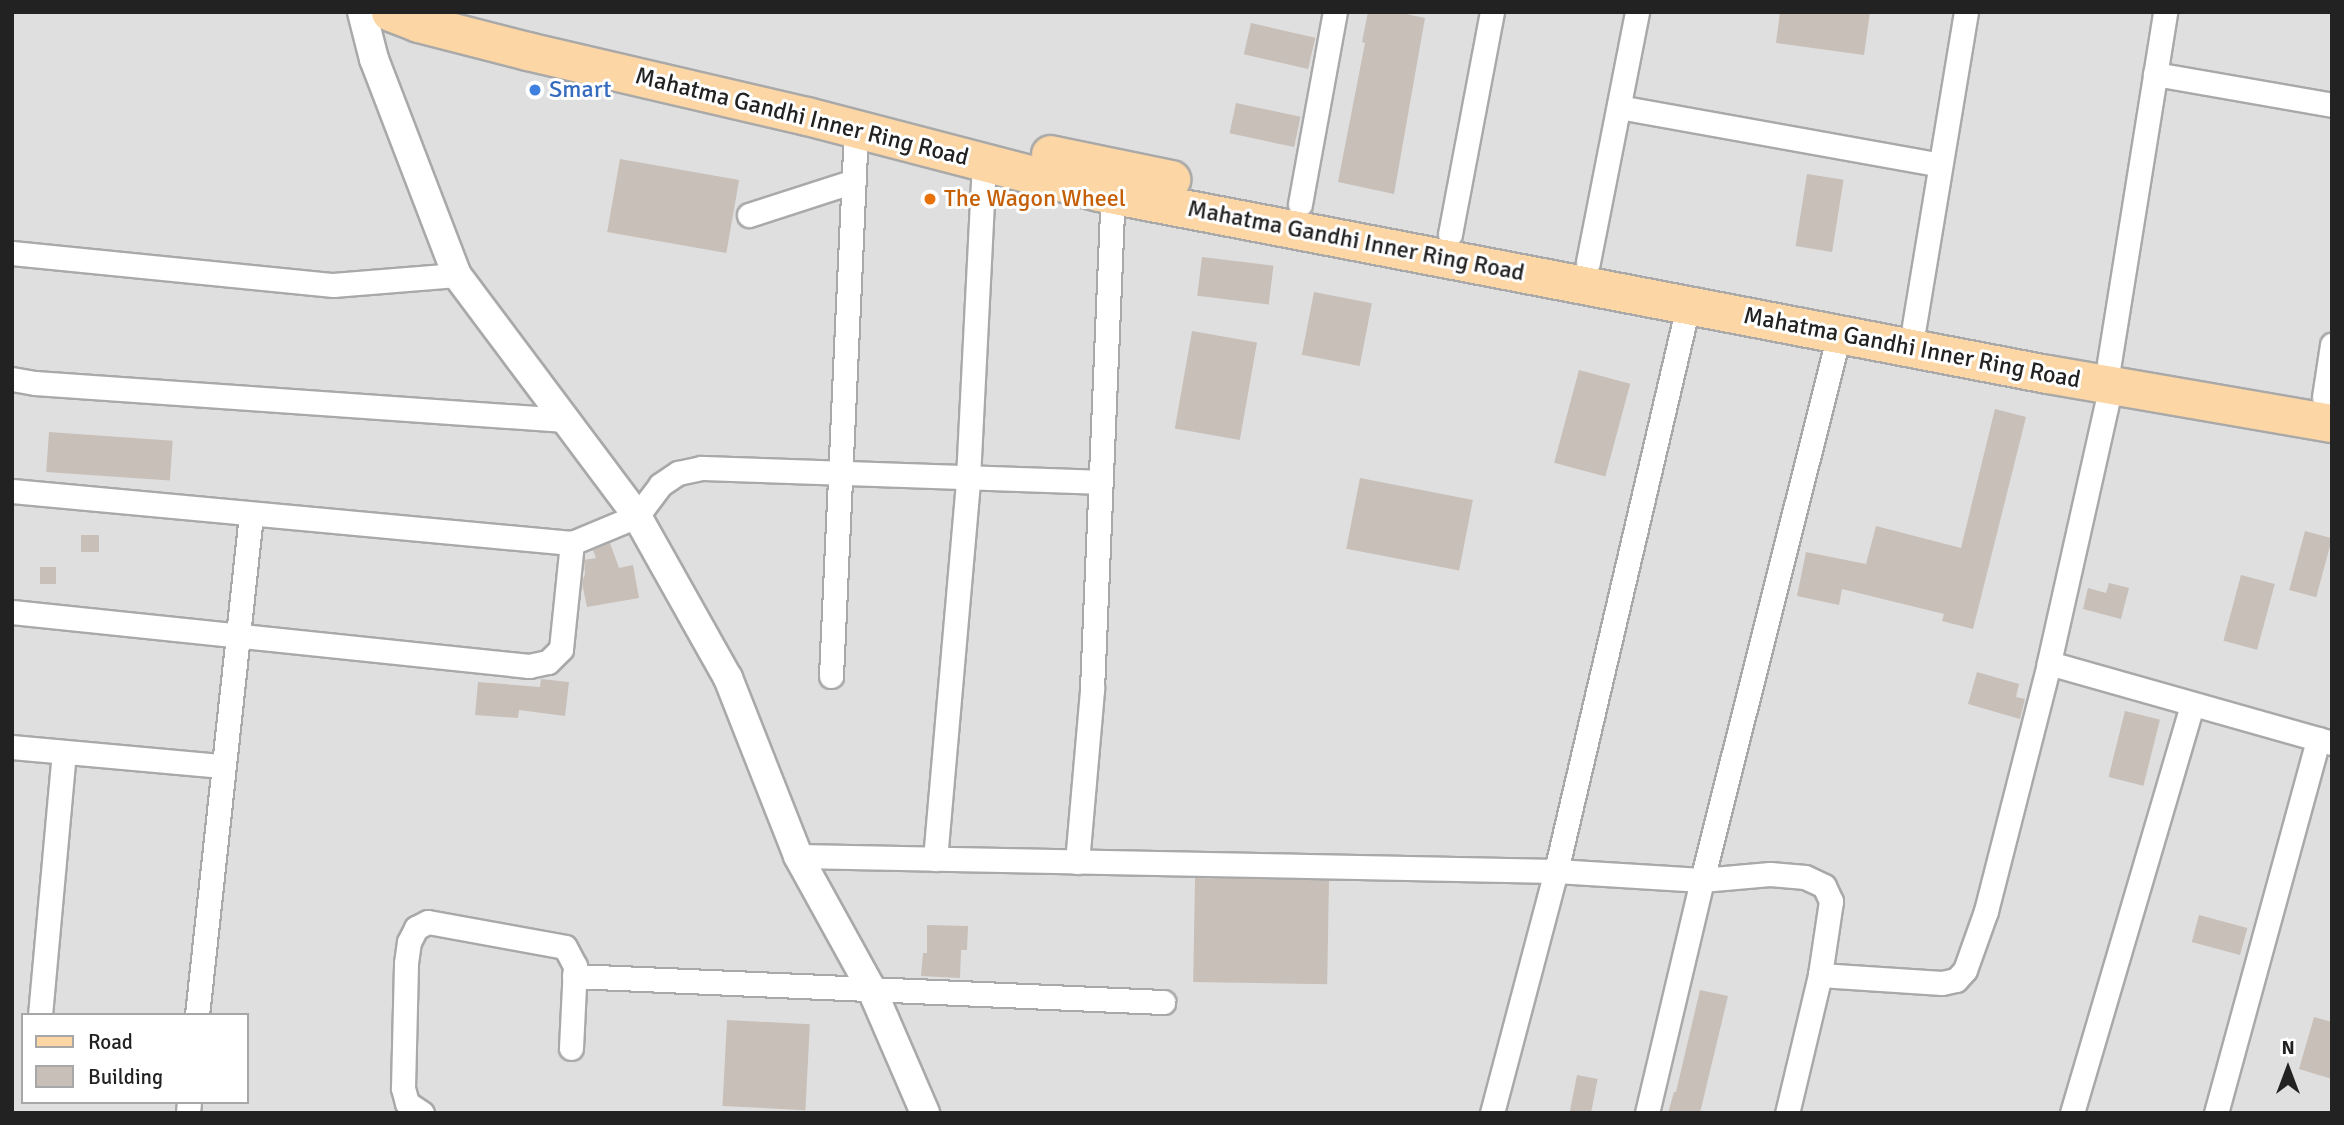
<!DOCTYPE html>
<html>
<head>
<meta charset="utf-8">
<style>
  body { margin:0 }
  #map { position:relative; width:2344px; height:1125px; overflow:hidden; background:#f2efe9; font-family:Signika,sans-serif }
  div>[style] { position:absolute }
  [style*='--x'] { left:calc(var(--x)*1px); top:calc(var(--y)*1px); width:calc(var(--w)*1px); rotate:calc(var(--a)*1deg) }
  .residential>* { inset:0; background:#e0dfdf }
  .building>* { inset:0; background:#c7bfb8; transform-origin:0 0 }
  .roads { filter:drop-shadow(2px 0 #a9a9a9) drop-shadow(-2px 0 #a9a9a9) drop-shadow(0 2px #a9a9a9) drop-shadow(0 -2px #a9a9a9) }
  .minor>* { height:23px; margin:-11.5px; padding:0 11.5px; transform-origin:11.5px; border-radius:11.5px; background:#fff }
  .tertiary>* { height:28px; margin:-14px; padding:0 14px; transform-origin:14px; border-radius:14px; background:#fff }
  .primary>* { height:37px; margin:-18.5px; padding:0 18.5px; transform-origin:18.5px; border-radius:18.5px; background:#fcd6a4 }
  .dots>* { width:19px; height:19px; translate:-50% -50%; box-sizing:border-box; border:4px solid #fff; border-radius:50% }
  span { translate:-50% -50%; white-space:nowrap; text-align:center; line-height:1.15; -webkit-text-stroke:6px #fff; paint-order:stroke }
  .shop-label { font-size:24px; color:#366cbe }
  .left { translate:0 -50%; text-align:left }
  .street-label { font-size:24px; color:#222 }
  .food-label { font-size:24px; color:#c56008 }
  .frame { position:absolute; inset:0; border:14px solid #222; pointer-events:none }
  .legend { position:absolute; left:21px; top:1013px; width:228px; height:91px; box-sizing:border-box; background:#fff; border:2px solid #a7a7a7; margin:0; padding:9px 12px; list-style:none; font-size:21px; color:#222 }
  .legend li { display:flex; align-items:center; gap:14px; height:35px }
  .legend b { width:35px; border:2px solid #a7a7a7 }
  .north { position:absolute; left:2253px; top:1034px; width:70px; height:70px; -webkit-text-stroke:5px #fff; paint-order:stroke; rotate:0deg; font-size:19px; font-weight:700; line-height:28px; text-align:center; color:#222 }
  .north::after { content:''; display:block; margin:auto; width:24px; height:32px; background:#222; clip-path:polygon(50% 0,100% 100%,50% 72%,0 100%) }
</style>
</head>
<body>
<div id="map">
  <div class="residential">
    <div style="clip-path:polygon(evenodd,12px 12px,2332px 12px,2332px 1113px,12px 1113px,12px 12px,23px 1015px,247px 1015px,247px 1102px,23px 1102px,23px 1015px)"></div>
  </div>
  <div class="building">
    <div style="clip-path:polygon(1368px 12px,1397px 12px,1425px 18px,1394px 194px,1338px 182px,1365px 43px,1362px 42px)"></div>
    <div style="clip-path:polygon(1780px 12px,1870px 12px,1864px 55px,1776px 43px)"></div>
    <div style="left:1251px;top:23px;width:66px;height:32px;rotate:13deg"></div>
    <div style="left:1236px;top:103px;width:66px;height:31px;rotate:12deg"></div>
    <div style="left:620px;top:159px;width:121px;height:74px;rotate:10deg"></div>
    <div style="left:1807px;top:174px;width:37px;height:73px;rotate:9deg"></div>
    <div style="left:1202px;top:257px;width:72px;height:39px;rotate:7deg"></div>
    <div style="left:1314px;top:292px;width:59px;height:64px;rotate:11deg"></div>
    <div style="left:1192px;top:331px;width:66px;height:99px;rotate:10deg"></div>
    <div style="left:1579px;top:370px;width:53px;height:96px;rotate:15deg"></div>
    <div style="clip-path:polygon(1995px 409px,2026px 417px,1973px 629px,1942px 621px,1944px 614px,1842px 589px,1839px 605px,1797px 596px,1806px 552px,1866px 564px,1876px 526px,1961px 548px)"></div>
    <div style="left:49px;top:432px;width:124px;height:40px;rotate:4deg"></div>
    <div style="left:1360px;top:478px;width:115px;height:72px;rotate:11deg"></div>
    <div style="left:2305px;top:531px;width:28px;height:61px;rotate:15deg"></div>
    <div style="left:81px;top:535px;width:18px;height:17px"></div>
    <div style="clip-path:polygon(610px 543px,619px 568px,633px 565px,639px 598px,587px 607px,582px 583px,585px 574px,584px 560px,596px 558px,593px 550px)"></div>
    <div style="left:40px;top:567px;width:16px;height:17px"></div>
    <div style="left:2241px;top:575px;width:35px;height:68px;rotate:15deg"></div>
    <div style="clip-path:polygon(2109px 583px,2129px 588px,2121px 619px,2083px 609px,2088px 588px,2106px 593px)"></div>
    <div style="clip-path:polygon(1977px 672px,2019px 684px,2016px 697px,2025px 699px,2020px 719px,1968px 704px)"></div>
    <div style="clip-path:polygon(541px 679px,569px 682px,565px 716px,519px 710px,518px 718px,475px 715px,478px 682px,540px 687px)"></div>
    <div style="left:2125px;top:711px;width:36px;height:68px;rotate:14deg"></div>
    <div style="left:1195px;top:878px;width:134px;height:104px;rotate:1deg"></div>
    <div style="left:2199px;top:915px;width:50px;height:28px;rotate:15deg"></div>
    <div style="clip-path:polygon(927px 925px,968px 926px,967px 950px,961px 950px,960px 978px,921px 976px,923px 953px,927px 953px)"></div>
    <div style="clip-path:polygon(1700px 990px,1728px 996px,1700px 1113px,1668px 1113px,1674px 1092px,1676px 1092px)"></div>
    <div style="clip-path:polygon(2314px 1017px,2332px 1022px,2332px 1079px,2299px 1069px)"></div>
    <div style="left:727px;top:1020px;width:83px;height:86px;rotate:3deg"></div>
    <div style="left:1577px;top:1075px;width:21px;height:39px;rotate:11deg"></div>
  </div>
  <div class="roads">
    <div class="minor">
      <div style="--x:2155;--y:74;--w:180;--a:9.9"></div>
      <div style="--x:1619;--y:107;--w:326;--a:10.2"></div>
      <div style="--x:1300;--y:204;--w:195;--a:-79.7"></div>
      <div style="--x:749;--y:215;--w:110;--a:-17.9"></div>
      <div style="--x:1450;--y:234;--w:226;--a:-79.3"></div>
      <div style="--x:12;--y:253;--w:323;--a:5.7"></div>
      <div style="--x:333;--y:285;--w:124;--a:-4.6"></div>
      <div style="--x:1588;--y:262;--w:255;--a:-78.9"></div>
      <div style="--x:1914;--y:326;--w:318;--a:-80.6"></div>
      <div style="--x:2109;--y:363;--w:355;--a:-80.9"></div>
      <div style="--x:12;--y:379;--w:23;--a:10"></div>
      <div style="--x:35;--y:383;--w:531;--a:3.99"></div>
      <div style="--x:2111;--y:385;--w:285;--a:102.6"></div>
      <div style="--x:2049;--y:663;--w:294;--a:15.8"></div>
      <div style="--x:2324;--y:397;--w:53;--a:-81.3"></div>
      <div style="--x:12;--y:491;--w:562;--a:5.31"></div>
      <div style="--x:572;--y:543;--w:70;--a:-22.6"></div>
      <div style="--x:637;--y:516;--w:39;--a:-53"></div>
      <div style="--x:660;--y:485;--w:22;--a:-34"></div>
      <div style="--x:678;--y:473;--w:24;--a:-12"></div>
      <div style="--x:701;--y:468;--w:399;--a:2"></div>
      <div style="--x:12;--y:612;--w:520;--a:5.96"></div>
      <div style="--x:529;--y:666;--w:19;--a:-12"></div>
      <div style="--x:548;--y:662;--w:18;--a:-45"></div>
      <div style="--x:561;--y:649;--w:107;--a:-84.1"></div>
      <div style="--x:831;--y:676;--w:548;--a:-87.38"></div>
      <div style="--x:12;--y:747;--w:211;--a:5.2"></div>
      <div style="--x:798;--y:856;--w:758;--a:1.13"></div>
      <div style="--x:1556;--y:871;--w:146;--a:3.5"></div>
      <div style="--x:1702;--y:880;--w:563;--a:-75.91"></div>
      <div style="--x:935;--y:859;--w:382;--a:-85"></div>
      <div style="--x:968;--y:478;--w:316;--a:-87.1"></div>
      <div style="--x:1077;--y:862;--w:174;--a:-85"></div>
      <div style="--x:1092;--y:689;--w:495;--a:-87.6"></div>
      <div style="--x:1820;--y:975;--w:122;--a:3.8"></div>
      <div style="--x:1942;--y:983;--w:14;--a:-12"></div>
      <div style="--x:1956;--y:980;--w:13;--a:-48"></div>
      <div style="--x:1965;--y:970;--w:63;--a:-70.4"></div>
      <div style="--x:1986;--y:911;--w:256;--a:-75.7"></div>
      <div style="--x:574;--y:976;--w:590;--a:2.53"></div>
      <div style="--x:40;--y:1015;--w:264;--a:-84.8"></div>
      <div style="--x:197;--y:1015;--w:503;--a:-83.84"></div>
      <div style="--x:188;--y:1113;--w:11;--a:-85"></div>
      <div style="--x:422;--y:1113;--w:18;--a:-146"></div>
      <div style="--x:407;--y:1103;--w:16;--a:-105"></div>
      <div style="--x:403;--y:1088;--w:125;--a:-88.6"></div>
      <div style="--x:406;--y:963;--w:21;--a:-82"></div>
      <div style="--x:409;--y:942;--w:16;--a:-63"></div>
      <div style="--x:416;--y:928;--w:13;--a:-27"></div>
      <div style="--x:428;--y:922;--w:139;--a:10.3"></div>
      <div style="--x:565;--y:947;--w:21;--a:62"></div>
      <div style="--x:575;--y:966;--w:82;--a:92.8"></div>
      <div style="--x:1492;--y:1113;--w:250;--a:-75.2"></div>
      <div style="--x:1556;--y:871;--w:580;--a:-76.85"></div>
      <div style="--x:1647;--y:1113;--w:239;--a:-76.7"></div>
      <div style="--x:1702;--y:880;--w:68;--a:-5"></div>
      <div style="--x:1770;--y:874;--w:35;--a:5"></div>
      <div style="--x:1805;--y:877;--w:21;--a:25"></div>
      <div style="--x:1824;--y:886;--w:17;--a:65"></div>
      <div style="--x:1831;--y:901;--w:75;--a:98.5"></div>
      <div style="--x:1820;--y:975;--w:142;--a:103.4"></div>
      <div style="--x:2072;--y:1113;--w:425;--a:-73.6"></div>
      <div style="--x:2216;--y:1113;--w:388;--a:-74.7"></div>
    </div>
    <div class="tertiary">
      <div style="--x:362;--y:12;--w:49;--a:75.7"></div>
      <div style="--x:374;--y:59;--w:231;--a:69"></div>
      <div style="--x:457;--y:275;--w:301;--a:53.2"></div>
      <div style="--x:637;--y:516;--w:186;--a:60.7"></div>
      <div style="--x:728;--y:678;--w:191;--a:68.5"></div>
      <div style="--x:798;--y:856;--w:151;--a:61.1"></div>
      <div style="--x:871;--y:988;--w:136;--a:66.6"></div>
    </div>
    <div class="primary">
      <div style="--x:390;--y:12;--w:30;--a:21"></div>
      <div style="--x:418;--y:23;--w:113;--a:14.4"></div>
      <div style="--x:527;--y:51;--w:287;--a:13.1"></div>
      <div style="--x:807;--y:116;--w:302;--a:14.6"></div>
      <div style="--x:1099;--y:192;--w:965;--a:10.87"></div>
      <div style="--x:2047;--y:374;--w:289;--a:9.8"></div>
      <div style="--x:1050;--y:154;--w:124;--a:11.7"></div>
    </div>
  </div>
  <div class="dots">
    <div style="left:535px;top:90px;background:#3f7fe0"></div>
    <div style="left:930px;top:199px;background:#e8710a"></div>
  </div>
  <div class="shop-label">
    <span class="left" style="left:549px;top:90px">Smart</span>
  </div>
  <div class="street-label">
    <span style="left:802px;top:117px;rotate:14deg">Mahatma Gandhi Inner Ring Road</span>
    <span style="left:1356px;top:241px;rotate:11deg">Mahatma Gandhi Inner Ring Road</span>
    <span style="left:1912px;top:348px;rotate:11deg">Mahatma Gandhi Inner Ring Road</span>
  </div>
  <div class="food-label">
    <span class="left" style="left:944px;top:199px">The Wagon Wheel</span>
  </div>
  <div class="frame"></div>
  <ul class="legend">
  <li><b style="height:9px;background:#fcd6a4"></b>Road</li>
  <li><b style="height:19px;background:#c7bfb8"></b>Building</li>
  </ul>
  <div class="north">N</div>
</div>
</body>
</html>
